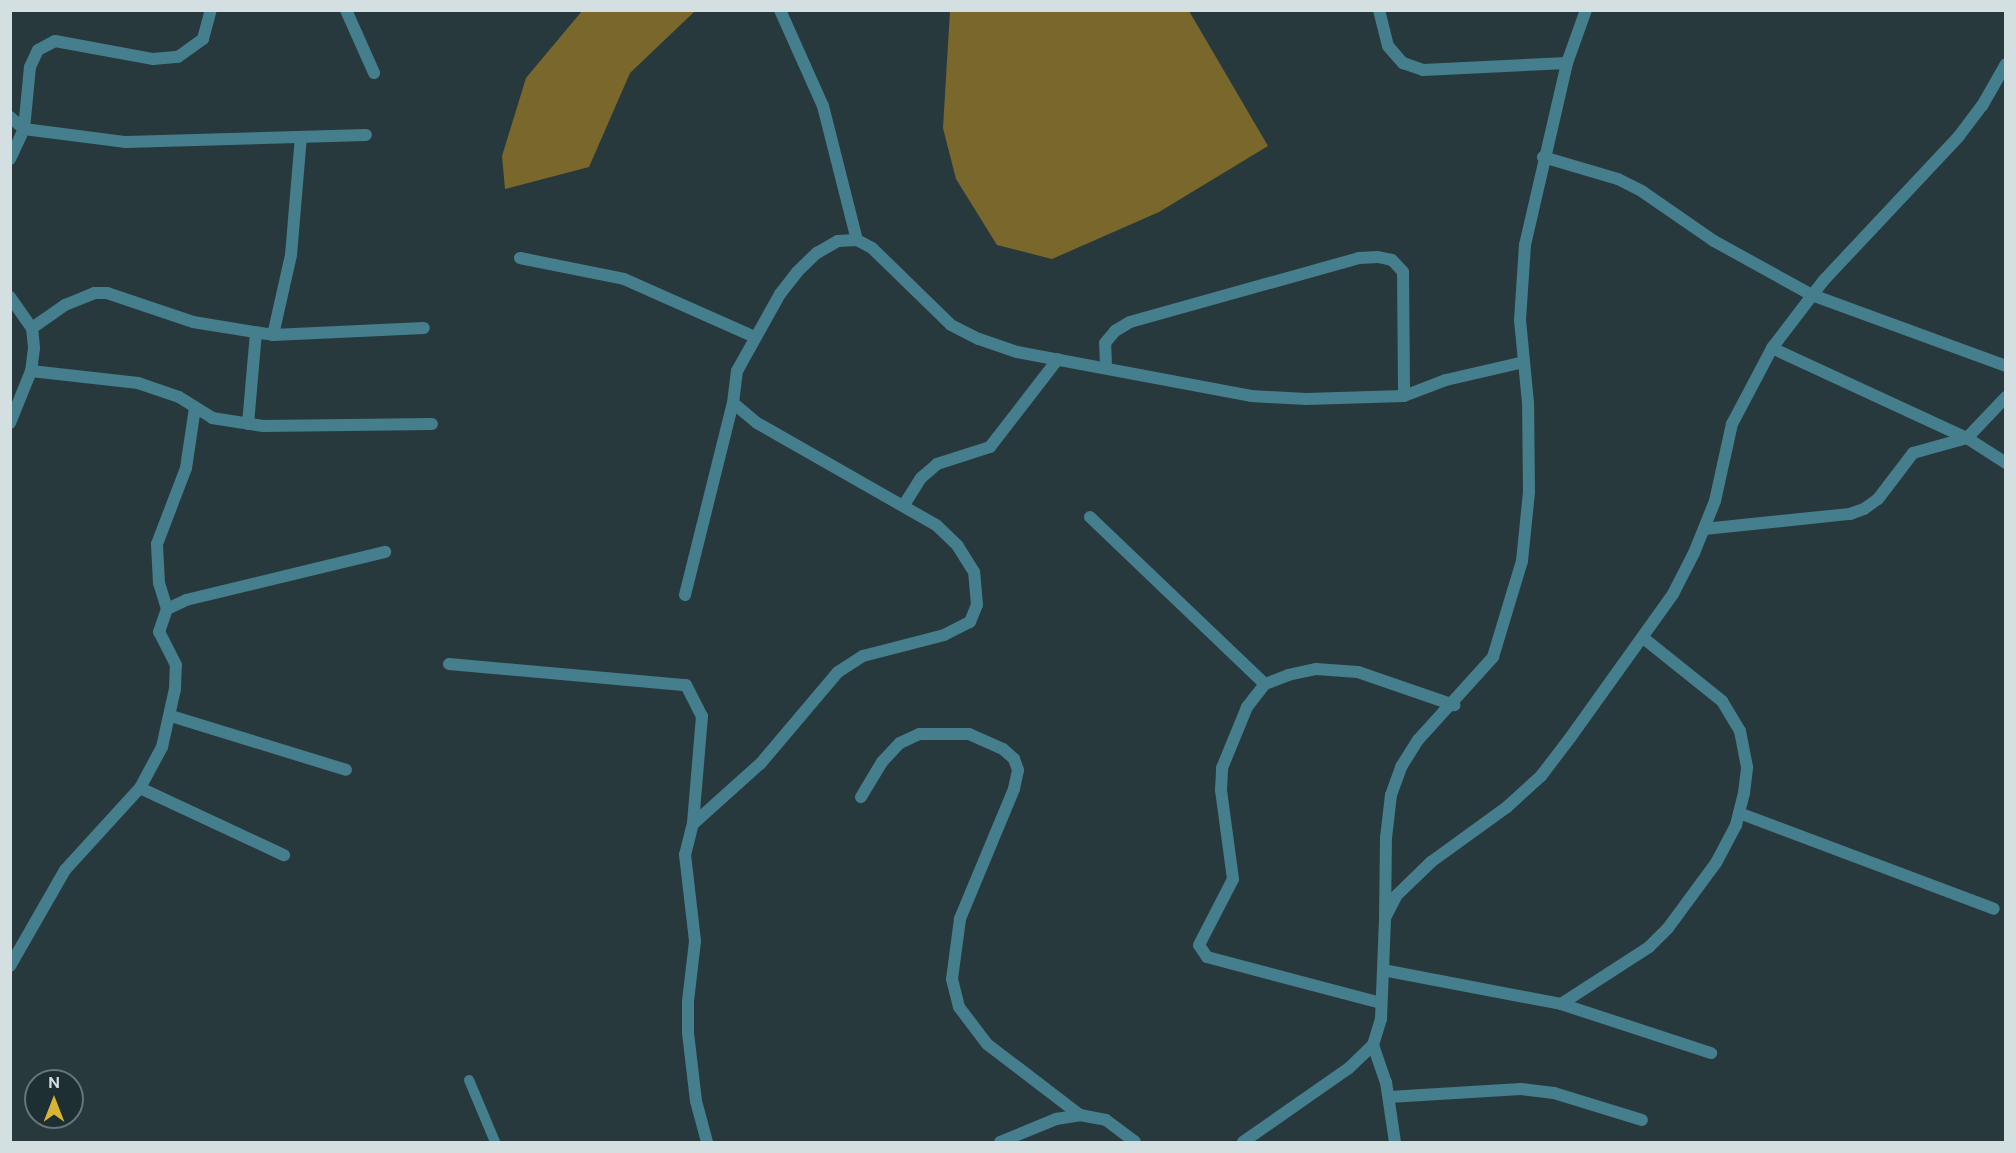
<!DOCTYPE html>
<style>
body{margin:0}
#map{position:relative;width:2016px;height:1153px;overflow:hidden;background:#28393e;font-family:"DM Sans",sans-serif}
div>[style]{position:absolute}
.forest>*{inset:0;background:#7a672b}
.service>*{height:10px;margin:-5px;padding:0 5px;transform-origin:5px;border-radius:5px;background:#457e8c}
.minor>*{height:12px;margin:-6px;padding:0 6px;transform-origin:6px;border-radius:6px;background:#457e8c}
.tertiary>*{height:12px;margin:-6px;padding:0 6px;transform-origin:6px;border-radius:6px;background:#457e8c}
span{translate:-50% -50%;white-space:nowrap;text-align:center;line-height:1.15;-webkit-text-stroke:6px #1e2f33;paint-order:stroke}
.frame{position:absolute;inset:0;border:12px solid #d4dfe1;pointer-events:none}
.north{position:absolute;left:24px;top:1069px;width:60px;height:60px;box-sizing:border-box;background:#1e2f33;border:2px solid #677579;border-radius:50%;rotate:0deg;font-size:16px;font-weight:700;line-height:24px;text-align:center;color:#d4dfe1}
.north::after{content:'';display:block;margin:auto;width:21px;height:27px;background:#d8b434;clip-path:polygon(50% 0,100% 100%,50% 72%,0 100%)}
</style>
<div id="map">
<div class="forest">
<div style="clip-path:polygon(582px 11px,695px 11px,630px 73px,589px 167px,505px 189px,502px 156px,526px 78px)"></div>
<div style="clip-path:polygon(950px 11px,1189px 11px,1268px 146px,1159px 212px,1052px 259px,997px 245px,956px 179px,943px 128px)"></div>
</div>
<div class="service">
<div style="left:469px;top:1080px;width:67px;rotate:67.2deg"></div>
</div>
<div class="minor">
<div style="left:346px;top:10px;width:69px;rotate:66deg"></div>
<div style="left:780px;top:10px;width:105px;rotate:65.9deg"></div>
<div style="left:823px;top:106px;width:138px;rotate:75.8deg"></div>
<div style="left:1379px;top:10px;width:37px;rotate:76deg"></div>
<div style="left:1388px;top:46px;width:23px;rotate:49deg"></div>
<div style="left:1403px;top:63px;width:21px;rotate:19deg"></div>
<div style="left:1423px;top:70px;width:144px;rotate:-2.8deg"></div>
<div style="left:10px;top:117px;width:18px;rotate:41deg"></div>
<div style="left:24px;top:129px;width:103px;rotate:7.3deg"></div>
<div style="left:126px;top:142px;width:240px;rotate:-1.7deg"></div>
<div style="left:1543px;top:157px;width:78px;rotate:16.3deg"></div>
<div style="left:1618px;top:179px;width:28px;rotate:27deg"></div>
<div style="left:1643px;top:192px;width:86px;rotate:34.6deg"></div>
<div style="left:1714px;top:241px;width:112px;rotate:28.9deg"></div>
<div style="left:1812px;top:295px;width:207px;rotate:20.1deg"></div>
<div style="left:10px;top:159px;width:33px;rotate:-65deg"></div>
<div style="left:24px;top:129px;width:62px;rotate:-84.5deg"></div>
<div style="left:30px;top:67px;width:19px;rotate:-65deg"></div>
<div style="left:38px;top:50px;width:19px;rotate:-28deg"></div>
<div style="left:55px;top:41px;width:100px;rotate:10.4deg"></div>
<div style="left:153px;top:59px;width:25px;rotate:-5deg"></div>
<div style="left:178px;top:57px;width:31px;rotate:-36deg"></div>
<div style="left:203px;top:39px;width:30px;rotate:-75deg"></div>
<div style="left:520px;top:258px;width:106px;rotate:11.4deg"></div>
<div style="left:624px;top:279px;width:143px;rotate:23.9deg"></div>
<div style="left:10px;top:297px;width:38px;rotate:55deg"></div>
<div style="left:32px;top:328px;width:20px;rotate:84deg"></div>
<div style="left:34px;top:348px;width:23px;rotate:97deg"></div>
<div style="left:31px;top:371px;width:56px;rotate:112deg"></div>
<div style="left:32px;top:328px;width:40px;rotate:-34.9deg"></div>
<div style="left:65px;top:305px;width:31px;rotate:-22deg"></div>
<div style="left:94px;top:293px;width:13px"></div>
<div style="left:107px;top:293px;width:91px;rotate:18.6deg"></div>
<div style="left:193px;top:322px;width:81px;rotate:9.2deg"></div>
<div style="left:273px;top:335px;width:151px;rotate:-2.7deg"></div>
<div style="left:273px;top:335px;width:82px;rotate:-77.3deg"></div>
<div style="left:291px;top:255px;width:118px;rotate:-85.2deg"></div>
<div style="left:1772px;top:348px;width:215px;rotate:24.8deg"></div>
<div style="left:1967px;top:438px;width:46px;rotate:32.7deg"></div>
<div style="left:1106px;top:367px;width:24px;rotate:-92deg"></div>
<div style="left:1105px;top:343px;width:16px;rotate:-50deg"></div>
<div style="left:1115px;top:331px;width:17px;rotate:-31deg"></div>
<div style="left:1130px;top:322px;width:238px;rotate:-15.6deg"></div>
<div style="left:1359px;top:258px;width:19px;rotate:-3deg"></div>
<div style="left:1378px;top:257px;width:14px;rotate:12deg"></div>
<div style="left:1392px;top:260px;width:16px;rotate:47deg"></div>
<div style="left:1403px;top:272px;width:124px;rotate:89.5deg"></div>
<div style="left:31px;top:371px;width:108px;rotate:6.4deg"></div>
<div style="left:138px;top:383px;width:43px;rotate:18.9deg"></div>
<div style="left:179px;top:397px;width:39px;rotate:32deg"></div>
<div style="left:212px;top:418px;width:52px;rotate:8.9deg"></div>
<div style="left:263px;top:426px;width:169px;rotate:-0.7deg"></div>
<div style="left:248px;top:424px;width:92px;rotate:-85deg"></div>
<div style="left:904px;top:505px;width:32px;rotate:-58deg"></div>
<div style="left:921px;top:478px;width:21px;rotate:-41deg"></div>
<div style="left:937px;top:464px;width:56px;rotate:-17.8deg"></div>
<div style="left:990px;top:447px;width:111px;rotate:-52.3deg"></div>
<div style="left:1090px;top:517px;width:242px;rotate:43.7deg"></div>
<div style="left:1704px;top:529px;width:147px;rotate:-5.9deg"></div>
<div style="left:1850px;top:514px;width:15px;rotate:-20deg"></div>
<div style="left:1864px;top:509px;width:17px;rotate:-36deg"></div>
<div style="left:1878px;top:499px;width:58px;rotate:-52.7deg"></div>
<div style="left:1913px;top:453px;width:56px;rotate:-15.5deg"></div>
<div style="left:1967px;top:438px;width:57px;rotate:-46.4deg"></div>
<div style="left:685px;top:595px;width:198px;rotate:-76deg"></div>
<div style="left:167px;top:609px;width:27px;rotate:-107deg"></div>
<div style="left:159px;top:583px;width:39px;rotate:-93deg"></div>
<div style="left:157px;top:544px;width:81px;rotate:-69.1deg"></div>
<div style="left:186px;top:468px;width:61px;rotate:-81.5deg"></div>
<div style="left:449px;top:664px;width:238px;rotate:5.1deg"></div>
<div style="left:686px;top:685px;width:35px;rotate:63deg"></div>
<div style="left:702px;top:716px;width:108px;rotate:94.8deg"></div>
<div style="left:171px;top:716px;width:183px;rotate:17.1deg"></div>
<div style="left:140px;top:788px;width:159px;rotate:25deg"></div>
<div style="left:861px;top:797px;width:41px;rotate:-59deg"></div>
<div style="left:882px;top:762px;width:26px;rotate:-47deg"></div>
<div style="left:900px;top:743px;width:21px;rotate:-25deg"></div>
<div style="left:919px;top:734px;width:50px"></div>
<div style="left:969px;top:734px;width:37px;rotate:24deg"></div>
<div style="left:1003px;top:749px;width:15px;rotate:42deg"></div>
<div style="left:1014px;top:759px;width:12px;rotate:70deg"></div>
<div style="left:1018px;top:770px;width:19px;rotate:102deg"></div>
<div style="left:1014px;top:789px;width:141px;rotate:112.6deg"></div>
<div style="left:960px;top:919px;width:61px;rotate:97.6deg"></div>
<div style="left:952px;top:979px;width:29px;rotate:76deg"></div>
<div style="left:959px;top:1007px;width:46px;rotate:52.9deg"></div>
<div style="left:987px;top:1044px;width:117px;rotate:37.4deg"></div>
<div style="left:1739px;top:813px;width:272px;rotate:20.6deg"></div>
<div style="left:1385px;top:918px;width:80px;rotate:-89.3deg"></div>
<div style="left:1386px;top:838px;width:43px;rotate:-83.4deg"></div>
<div style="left:1391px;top:795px;width:30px;rotate:-70deg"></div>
<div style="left:1401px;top:767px;width:32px;rotate:-58deg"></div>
<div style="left:1418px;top:740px;width:112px;rotate:-47.9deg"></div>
<div style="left:1493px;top:657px;width:100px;rotate:-73.2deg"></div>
<div style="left:1522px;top:561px;width:69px;rotate:-84.2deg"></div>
<div style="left:1529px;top:492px;width:89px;rotate:-90.6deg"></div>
<div style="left:1528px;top:403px;width:83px;rotate:-95.5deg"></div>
<div style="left:1520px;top:320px;width:75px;rotate:-86.2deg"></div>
<div style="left:1525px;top:245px;width:187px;rotate:-77deg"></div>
<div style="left:1567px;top:63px;width:56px;rotate:-70.3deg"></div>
<div style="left:10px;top:966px;width:111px;rotate:-60.2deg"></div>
<div style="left:65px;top:870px;width:111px;rotate:-47.6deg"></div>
<div style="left:140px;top:788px;width:47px;rotate:-61.8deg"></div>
<div style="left:162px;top:747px;width:59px;rotate:-77.4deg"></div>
<div style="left:175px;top:689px;width:24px;rotate:-88deg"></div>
<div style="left:176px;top:665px;width:37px;rotate:-117deg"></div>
<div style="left:159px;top:632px;width:24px;rotate:-71deg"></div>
<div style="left:167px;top:609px;width:21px;rotate:-25deg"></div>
<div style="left:186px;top:600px;width:205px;rotate:-13.6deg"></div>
<div style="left:1383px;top:970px;width:181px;rotate:10.8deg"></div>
<div style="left:1561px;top:1004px;width:158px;rotate:18.1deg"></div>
<div style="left:1381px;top:1003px;width:180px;rotate:-165.2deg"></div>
<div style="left:1207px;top:957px;width:14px;rotate:-124deg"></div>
<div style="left:1199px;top:945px;width:74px;rotate:-62.7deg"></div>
<div style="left:1233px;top:879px;width:90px;rotate:-97.7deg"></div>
<div style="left:1221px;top:790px;width:22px;rotate:-87deg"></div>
<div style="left:1222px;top:768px;width:66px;rotate:-67.7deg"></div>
<div style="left:1247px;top:707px;width:29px;rotate:-52deg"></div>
<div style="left:1265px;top:684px;width:25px;rotate:-21deg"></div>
<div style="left:1288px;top:675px;width:29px;rotate:-12deg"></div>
<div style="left:1316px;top:669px;width:42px;rotate:4.1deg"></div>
<div style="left:1358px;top:672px;width:102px;rotate:19deg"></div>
<div style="left:1561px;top:1004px;width:105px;rotate:-32.9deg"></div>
<div style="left:1649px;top:947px;width:27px;rotate:-45deg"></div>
<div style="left:1668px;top:928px;width:81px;rotate:-53.6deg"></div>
<div style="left:1716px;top:863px;width:43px;rotate:-62.2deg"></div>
<div style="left:1736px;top:825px;width:33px;rotate:-76deg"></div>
<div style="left:1744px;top:793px;width:26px;rotate:-83deg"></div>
<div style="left:1747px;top:767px;width:37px;rotate:-101deg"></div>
<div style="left:1740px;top:731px;width:35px;rotate:-121deg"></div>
<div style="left:1722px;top:701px;width:102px;rotate:-141.3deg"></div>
<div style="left:1373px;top:1045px;width:39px;rotate:71deg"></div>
<div style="left:1386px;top:1082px;width:61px;rotate:81.5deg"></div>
<div style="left:1389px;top:1097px;width:132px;rotate:-3.5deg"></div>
<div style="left:1521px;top:1089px;width:33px;rotate:7deg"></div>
<div style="left:1554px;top:1093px;width:92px;rotate:17.1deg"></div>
<div style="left:707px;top:1142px;width:42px;rotate:-105deg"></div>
<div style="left:696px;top:1101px;width:68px;rotate:-96.7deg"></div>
<div style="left:688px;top:1033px;width:32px;rotate:-90deg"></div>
<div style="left:688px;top:1001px;width:60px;rotate:-83.3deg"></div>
<div style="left:695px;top:941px;width:87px;rotate:-96.6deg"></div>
<div style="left:685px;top:855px;width:32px;rotate:-76deg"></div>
<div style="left:693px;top:824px;width:91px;rotate:-41.9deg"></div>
<div style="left:761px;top:763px;width:119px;rotate:-49.8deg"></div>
<div style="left:838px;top:672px;width:30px;rotate:-33deg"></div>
<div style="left:863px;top:656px;width:84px;rotate:-14.5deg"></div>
<div style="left:944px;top:635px;width:29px;rotate:-27deg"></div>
<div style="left:970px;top:622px;width:18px;rotate:-68deg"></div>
<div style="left:977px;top:605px;width:33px;rotate:-95deg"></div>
<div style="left:974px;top:572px;width:31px;rotate:-122deg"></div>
<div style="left:958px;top:546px;width:30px;rotate:-136deg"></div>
<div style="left:936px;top:525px;width:206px;rotate:-150.3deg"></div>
<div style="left:757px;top:423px;width:31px;rotate:-140deg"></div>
<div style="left:733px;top:403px;width:32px;rotate:-83deg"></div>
<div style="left:737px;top:371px;width:88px;rotate:-60.8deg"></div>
<div style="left:780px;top:294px;width:28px;rotate:-52deg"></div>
<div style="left:797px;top:272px;width:28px;rotate:-44deg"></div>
<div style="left:817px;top:253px;width:24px;rotate:-30deg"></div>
<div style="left:838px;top:241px;width:19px;rotate:-3deg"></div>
<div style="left:857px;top:240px;width:17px;rotate:28deg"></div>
<div style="left:872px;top:248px;width:110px;rotate:44.3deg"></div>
<div style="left:951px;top:325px;width:31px;rotate:27deg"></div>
<div style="left:979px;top:339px;width:40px;rotate:18.9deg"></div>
<div style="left:1017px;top:352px;width:238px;rotate:10.6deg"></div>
<div style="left:1251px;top:396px;width:55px;rotate:3.1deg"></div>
<div style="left:1306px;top:399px;width:98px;rotate:-1.8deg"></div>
<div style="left:1404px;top:396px;width:45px;rotate:-20.9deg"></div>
<div style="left:1446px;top:380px;width:80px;rotate:-13deg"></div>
<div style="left:1000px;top:1142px;width:61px;rotate:-22.3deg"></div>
<div style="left:1056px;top:1119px;width:24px;rotate:-9deg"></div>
<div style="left:1080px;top:1115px;width:26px;rotate:11deg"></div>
<div style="left:1106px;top:1120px;width:36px;rotate:37deg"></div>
</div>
<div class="tertiary">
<div style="left:1243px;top:1142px;width:129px;rotate:-34.9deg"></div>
<div style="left:1349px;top:1068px;width:33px;rotate:-44deg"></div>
<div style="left:1373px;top:1045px;width:27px;rotate:-73deg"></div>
<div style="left:1381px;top:1019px;width:101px;rotate:-87.7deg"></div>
<div style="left:1385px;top:918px;width:25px;rotate:-63deg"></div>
<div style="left:1396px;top:896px;width:49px;rotate:-44.2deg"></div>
<div style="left:1431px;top:862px;width:94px;rotate:-35.9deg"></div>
<div style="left:1507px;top:807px;width:46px;rotate:-42.4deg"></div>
<div style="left:1541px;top:776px;width:48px;rotate:-52.7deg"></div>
<div style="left:1570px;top:738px;width:177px;rotate:-54.4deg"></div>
<div style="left:1673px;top:594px;width:46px;rotate:-62.9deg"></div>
<div style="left:1694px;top:553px;width:56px;rotate:-68deg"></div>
<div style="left:1715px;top:501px;width:79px;rotate:-77.6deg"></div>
<div style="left:1732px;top:424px;width:86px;rotate:-62.2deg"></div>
<div style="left:1772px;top:348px;width:86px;rotate:-52.6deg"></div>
<div style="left:1824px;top:280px;width:197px;rotate:-46.8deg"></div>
<div style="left:1959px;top:136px;width:38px;rotate:-53deg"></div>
<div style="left:1982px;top:106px;width:48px;rotate:-60.3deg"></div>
</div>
<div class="frame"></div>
<div class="north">N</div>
</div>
